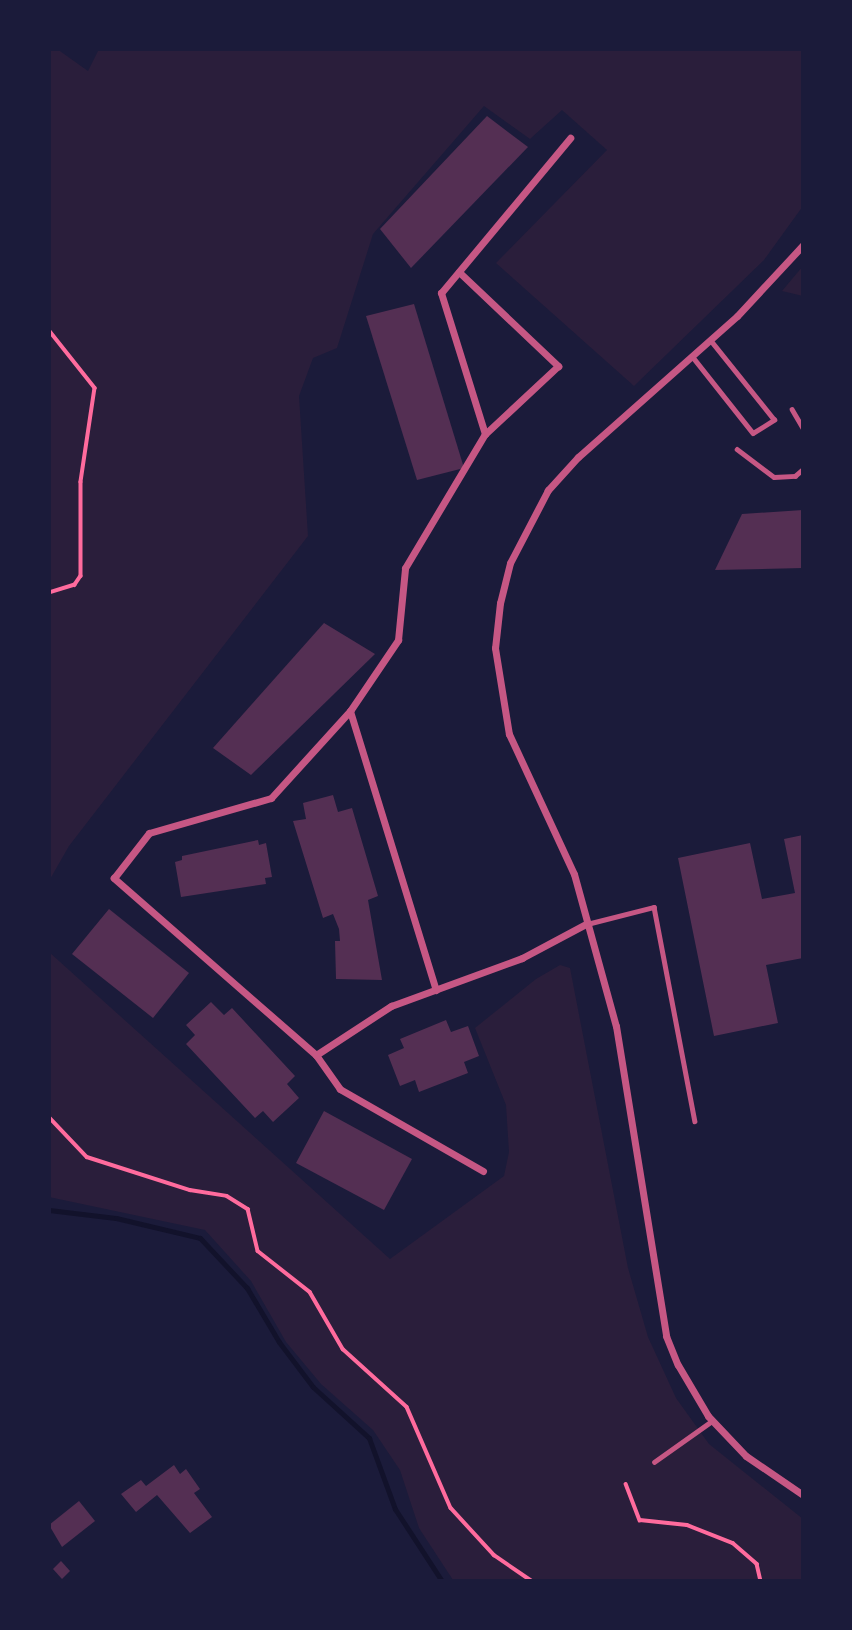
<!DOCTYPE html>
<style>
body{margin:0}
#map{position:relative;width:852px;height:1630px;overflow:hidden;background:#1b1b3a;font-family:Helvetica,sans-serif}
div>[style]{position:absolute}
.green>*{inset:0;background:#2a1e3b}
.stream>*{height:5px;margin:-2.5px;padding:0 2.5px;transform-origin:2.5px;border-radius:2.5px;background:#12122b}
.building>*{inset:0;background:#542f53}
.path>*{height:3.5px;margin:-1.75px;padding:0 1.75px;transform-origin:1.75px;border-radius:1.75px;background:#ff6b9d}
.service>*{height:4.5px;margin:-2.25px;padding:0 2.25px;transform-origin:2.25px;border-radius:2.25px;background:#c65784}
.minor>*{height:7px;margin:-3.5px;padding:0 3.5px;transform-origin:3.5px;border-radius:3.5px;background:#c65784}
span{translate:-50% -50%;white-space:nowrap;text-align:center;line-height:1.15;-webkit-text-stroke:5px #1b1b3a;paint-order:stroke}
.frame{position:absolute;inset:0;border:51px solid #1b1b3a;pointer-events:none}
</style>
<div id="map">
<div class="green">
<div style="clip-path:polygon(49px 49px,57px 49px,88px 71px,99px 49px,803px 49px,803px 206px,764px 260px,634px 386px,496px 263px,607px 150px,562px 110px,530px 139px,484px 106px,373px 234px,337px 348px,313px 358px,299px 396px,308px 536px,69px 846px,49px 881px)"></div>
<div style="clip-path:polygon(803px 266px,803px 296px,782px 291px)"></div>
<div style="clip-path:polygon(49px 952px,390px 1259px,504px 1176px,509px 1152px,506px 1105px,475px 1028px,536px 979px,560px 965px,570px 968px,628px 1268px,648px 1337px,676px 1398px,709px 1444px,803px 1519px,803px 1581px,453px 1580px,419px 1528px,400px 1470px,373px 1430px,321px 1384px,286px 1342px,251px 1281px,205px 1230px,49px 1197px)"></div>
</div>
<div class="stream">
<div style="left:49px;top:1210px;width:67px;rotate:6.8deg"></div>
<div style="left:116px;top:1218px;width:86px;rotate:13.4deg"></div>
<div style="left:200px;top:1238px;width:69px;rotate:46.8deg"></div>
<div style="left:247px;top:1288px;width:63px;rotate:59.3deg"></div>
<div style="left:279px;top:1342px;width:56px;rotate:52.9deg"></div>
<div style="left:313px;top:1387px;width:76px;rotate:42.3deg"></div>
<div style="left:369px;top:1438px;width:76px;rotate:69.9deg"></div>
<div style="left:395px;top:1509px;width:86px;rotate:56.9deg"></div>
</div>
<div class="building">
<div style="clip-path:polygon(487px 116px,528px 147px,411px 268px,380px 229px)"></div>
<div style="clip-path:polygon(414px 304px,464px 468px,417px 480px,366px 316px)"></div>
<div style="clip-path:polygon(803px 510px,803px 568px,715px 570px,742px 514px)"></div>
<div style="clip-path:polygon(324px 623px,375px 654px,251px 775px,213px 748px)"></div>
<div style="clip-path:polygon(333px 795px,338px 812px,352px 808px,378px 896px,368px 900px,382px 980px,336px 979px,335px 941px,340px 941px,339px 929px,333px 914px,323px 918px,293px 821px,306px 819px,303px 803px)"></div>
<div style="clip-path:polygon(803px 835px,803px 958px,766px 965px,778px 1023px,714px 1036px,678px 858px,750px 843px,762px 899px,795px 893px,784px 839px)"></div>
<div style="clip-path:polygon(258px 840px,259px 845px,266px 843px,272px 877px,265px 878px,266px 884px,181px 897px,175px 862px,182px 860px,182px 856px)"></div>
<div style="clip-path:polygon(109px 909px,189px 973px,153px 1018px,72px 954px)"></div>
<div style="clip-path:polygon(211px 1002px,224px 1015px,232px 1008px,295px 1076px,287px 1084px,299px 1098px,273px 1122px,263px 1111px,255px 1118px,186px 1044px,195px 1035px,186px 1025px)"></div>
<div style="clip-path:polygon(446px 1020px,451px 1032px,468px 1026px,479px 1056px,464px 1062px,468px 1073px,419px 1092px,415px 1080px,400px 1086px,388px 1055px,404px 1048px,400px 1039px)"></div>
<div style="clip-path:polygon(324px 1111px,412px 1159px,384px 1210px,296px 1163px)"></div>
<div style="clip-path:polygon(174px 1465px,180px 1474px,186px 1469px,200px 1489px,194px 1493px,212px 1517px,190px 1533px,157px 1495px,136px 1512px,121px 1494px,141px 1480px,146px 1486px)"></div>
<div style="clip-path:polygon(79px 1501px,95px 1521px,62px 1547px,49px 1525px)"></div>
<div style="clip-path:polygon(61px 1561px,70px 1571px,62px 1579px,53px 1569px)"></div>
</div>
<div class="path">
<div style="left:49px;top:330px;width:74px;rotate:51.6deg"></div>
<div style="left:95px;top:388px;width:95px;rotate:98.5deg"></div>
<div style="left:81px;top:482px;width:94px;rotate:90deg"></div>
<div style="left:81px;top:576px;width:11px;rotate:124deg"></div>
<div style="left:75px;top:585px;width:27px;rotate:163deg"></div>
<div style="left:49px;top:1117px;width:55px;rotate:46.5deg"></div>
<div style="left:87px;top:1157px;width:108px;rotate:17.8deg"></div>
<div style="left:190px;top:1190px;width:37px;rotate:9deg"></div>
<div style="left:227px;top:1196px;width:25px;rotate:32deg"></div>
<div style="left:248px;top:1209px;width:43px;rotate:76.6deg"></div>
<div style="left:258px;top:1251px;width:66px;rotate:38.3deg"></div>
<div style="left:310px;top:1292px;width:66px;rotate:59.9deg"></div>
<div style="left:343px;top:1349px;width:86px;rotate:42.2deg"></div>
<div style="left:407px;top:1407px;width:110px;rotate:66.5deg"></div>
<div style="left:451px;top:1508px;width:64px;rotate:47.5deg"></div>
<div style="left:494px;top:1555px;width:46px;rotate:34.4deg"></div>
<div style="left:626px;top:1484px;width:39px;rotate:69deg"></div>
<div style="left:640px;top:1520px;width:47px;rotate:6.1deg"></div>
<div style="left:687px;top:1525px;width:49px;rotate:21.4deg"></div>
<div style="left:733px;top:1543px;width:32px;rotate:41deg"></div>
<div style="left:757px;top:1564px;width:17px;rotate:77deg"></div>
</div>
<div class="service">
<div style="left:692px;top:356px;width:98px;rotate:51.6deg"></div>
<div style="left:753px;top:433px;width:25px;rotate:-32deg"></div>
<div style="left:774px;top:420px;width:102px;rotate:-128.7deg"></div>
<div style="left:792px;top:409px;width:22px;rotate:60deg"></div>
<div style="left:737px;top:449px;width:46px;rotate:37.1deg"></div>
<div style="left:774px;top:477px;width:21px;rotate:-3deg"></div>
<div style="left:795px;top:476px;width:11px;rotate:-41deg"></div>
<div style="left:587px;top:924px;width:69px;rotate:-14.2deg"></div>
<div style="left:654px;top:907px;width:218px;rotate:79.2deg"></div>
<div style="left:654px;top:1462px;width:71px;rotate:-35.3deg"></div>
</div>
<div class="minor">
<div style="left:803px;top:245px;width:97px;rotate:132.9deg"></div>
<div style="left:737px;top:316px;width:213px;rotate:138.4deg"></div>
<div style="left:578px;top:457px;width:45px;rotate:132.3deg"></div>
<div style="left:548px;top:490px;width:82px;rotate:117.5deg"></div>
<div style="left:510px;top:563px;width:41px;rotate:104deg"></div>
<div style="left:500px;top:603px;width:45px;rotate:96.3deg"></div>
<div style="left:495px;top:648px;width:87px;rotate:80.8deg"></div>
<div style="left:509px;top:734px;width:154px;rotate:65.1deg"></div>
<div style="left:574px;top:874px;width:158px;rotate:74.6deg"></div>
<div style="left:616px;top:1026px;width:314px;rotate:80.8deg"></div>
<div style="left:666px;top:1336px;width:31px;rotate:68deg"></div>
<div style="left:678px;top:1365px;width:59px;rotate:59.5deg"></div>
<div style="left:708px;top:1416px;width:55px;rotate:46.5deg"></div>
<div style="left:746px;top:1456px;width:69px;rotate:34.4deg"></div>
<div style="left:459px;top:272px;width:137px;rotate:43.5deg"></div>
<div style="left:558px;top:366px;width:100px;rotate:137deg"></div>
<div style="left:350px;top:711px;width:292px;rotate:72.9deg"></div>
<div style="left:316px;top:1055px;width:90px;rotate:-33.2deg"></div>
<div style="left:391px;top:1006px;width:140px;rotate:-20.1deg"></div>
<div style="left:522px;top:958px;width:72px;rotate:-28deg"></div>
<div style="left:483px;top:1171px;width:165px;rotate:-150.2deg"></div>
<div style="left:340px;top:1089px;width:42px;rotate:-125.2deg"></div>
<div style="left:316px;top:1055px;width:269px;rotate:-138.8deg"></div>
<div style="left:114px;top:878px;width:57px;rotate:-52.1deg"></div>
<div style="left:149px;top:833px;width:127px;rotate:-16deg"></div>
<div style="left:271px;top:798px;width:118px;rotate:-47.8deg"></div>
<div style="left:350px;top:711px;width:86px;rotate:-55.9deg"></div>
<div style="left:398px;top:640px;width:72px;rotate:-84.4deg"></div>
<div style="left:405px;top:568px;width:156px;rotate:-59.2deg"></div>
<div style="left:485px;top:434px;width:148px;rotate:-107.3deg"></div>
<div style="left:441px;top:293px;width:202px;rotate:-50.2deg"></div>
</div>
<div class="frame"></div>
</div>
